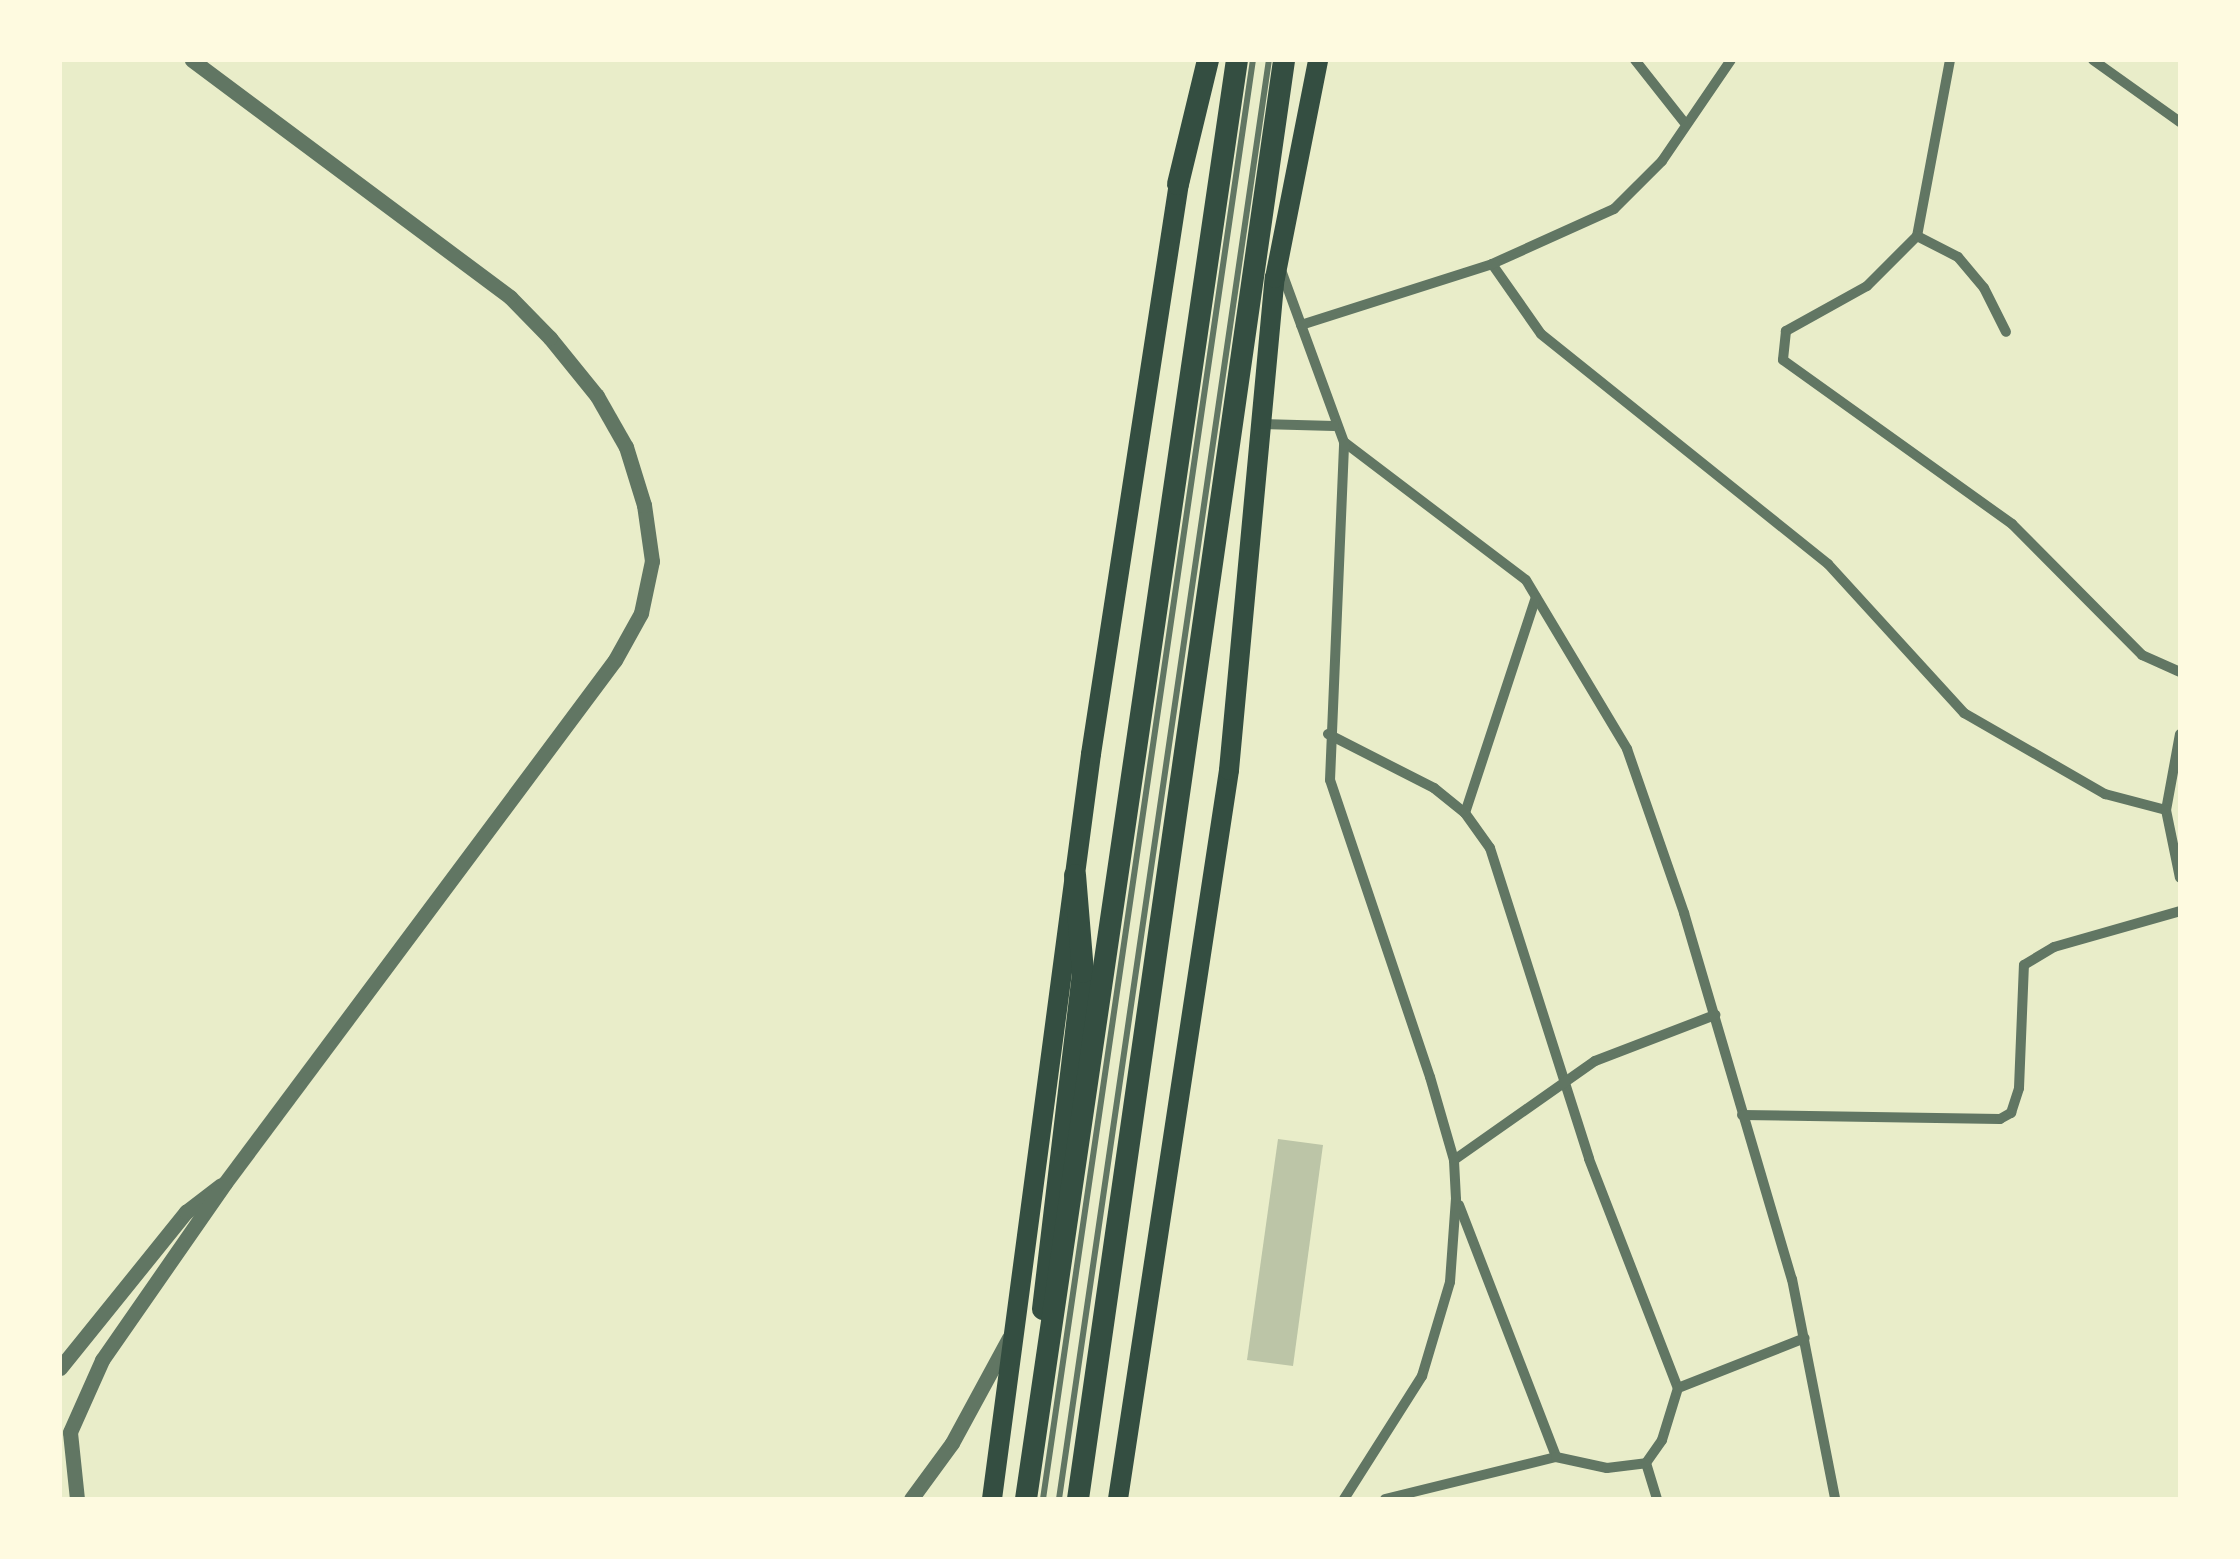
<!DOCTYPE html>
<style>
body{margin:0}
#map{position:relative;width:2240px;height:1559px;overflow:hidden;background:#e9edc9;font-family:Montserrat,sans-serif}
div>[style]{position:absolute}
.building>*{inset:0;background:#bcc5a7}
.service>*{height:6px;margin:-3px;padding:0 3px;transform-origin:3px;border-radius:3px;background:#617663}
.minor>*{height:10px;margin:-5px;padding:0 5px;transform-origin:5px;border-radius:5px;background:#617663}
.tertiary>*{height:15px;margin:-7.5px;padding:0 7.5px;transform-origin:7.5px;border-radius:7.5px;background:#617663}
.trunk>*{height:20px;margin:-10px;padding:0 10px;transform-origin:10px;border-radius:10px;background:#344e41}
.motorway>*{height:22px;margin:-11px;padding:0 11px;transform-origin:11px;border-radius:11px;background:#344e41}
span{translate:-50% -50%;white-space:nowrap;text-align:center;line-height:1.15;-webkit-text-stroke:10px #fefae0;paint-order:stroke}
.frame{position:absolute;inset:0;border:62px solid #fefae0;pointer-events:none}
</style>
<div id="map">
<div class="building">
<div style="clip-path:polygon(1278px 1139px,1323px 1145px,1293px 1366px,1247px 1360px)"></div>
</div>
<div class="service">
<div style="left:1043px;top:1499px;width:1454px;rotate:-81.7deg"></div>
<div style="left:1059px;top:1499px;width:1454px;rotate:-81.7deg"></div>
</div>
<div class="minor">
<div style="left:1635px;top:60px;width:79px;rotate:51.7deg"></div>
<div style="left:1950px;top:60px;width:179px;rotate:100.6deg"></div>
<div style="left:1917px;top:236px;width:71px;rotate:135deg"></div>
<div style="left:1867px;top:286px;width:93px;rotate:150.9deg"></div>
<div style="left:1786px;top:331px;width:29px;rotate:96deg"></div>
<div style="left:1783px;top:360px;width:282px;rotate:35.6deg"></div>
<div style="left:2012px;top:524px;width:185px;rotate:45.2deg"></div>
<div style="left:2142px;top:655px;width:42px;rotate:24.1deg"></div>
<div style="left:2093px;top:60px;width:107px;rotate:35.5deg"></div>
<div style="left:1917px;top:236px;width:46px;rotate:27.1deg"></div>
<div style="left:1958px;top:257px;width:40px;rotate:50deg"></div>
<div style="left:1984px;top:288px;width:49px;rotate:63.4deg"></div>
<div style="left:1492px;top:264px;width:85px;rotate:55deg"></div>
<div style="left:1541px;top:334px;width:368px;rotate:38.7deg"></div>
<div style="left:1828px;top:564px;width:202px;rotate:47.6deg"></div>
<div style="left:1964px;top:713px;width:163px;rotate:29.9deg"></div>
<div style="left:2105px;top:794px;width:63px;rotate:14.7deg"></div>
<div style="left:1281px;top:270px;width:183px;rotate:69.9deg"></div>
<div style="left:1344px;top:442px;width:228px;rotate:37.2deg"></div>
<div style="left:1526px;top:580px;width:197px;rotate:59.1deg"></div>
<div style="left:1627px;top:749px;width:174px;rotate:70.8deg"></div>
<div style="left:1684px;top:913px;width:382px;rotate:73.6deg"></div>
<div style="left:1792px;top:1279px;width:224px;rotate:78.9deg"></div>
<div style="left:1301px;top:325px;width:201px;rotate:-17.7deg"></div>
<div style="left:1492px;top:264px;width:134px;rotate:-24.3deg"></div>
<div style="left:1614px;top:209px;width:68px;rotate:-45deg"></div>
<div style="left:1662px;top:161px;width:122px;rotate:-55.7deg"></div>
<div style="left:1262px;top:424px;width:72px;rotate:1.6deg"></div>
<div style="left:1328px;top:734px;width:119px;rotate:27deg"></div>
<div style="left:1434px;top:788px;width:40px;rotate:39deg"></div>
<div style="left:1465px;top:813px;width:43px;rotate:54.5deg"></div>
<div style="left:1490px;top:848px;width:326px;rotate:72.3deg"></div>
<div style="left:1589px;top:1159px;width:246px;rotate:68.8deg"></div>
<div style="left:2180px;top:734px;width:77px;rotate:100.4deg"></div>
<div style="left:2166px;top:810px;width:69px;rotate:78.4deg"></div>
<div style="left:1465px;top:813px;width:227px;rotate:-71.8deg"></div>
<div style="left:1742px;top:1115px;width:258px;rotate:0.9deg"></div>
<div style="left:2000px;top:1119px;width:13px;rotate:-29deg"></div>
<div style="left:2011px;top:1113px;width:26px;rotate:-72deg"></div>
<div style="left:2019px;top:1088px;width:123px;rotate:-87.7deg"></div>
<div style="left:2024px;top:965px;width:35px;rotate:-31deg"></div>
<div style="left:2054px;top:947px;width:131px;rotate:-15.9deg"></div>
<div style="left:1454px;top:1160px;width:172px;rotate:-35.1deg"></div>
<div style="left:1595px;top:1061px;width:129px;rotate:-21deg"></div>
<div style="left:1459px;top:1205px;width:270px;rotate:68.9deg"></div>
<div style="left:1646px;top:1463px;width:38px;rotate:73deg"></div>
<div style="left:1344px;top:1499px;width:146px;rotate:-57.6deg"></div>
<div style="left:1422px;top:1376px;width:98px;rotate:-73.4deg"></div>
<div style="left:1450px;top:1282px;width:83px;rotate:-85.9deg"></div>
<div style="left:1456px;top:1199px;width:39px;rotate:-93deg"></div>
<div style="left:1454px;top:1160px;width:86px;rotate:-106.1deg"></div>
<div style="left:1430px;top:1077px;width:313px;rotate:-108.6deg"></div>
<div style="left:1330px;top:780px;width:338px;rotate:-87.6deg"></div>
<div style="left:1385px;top:1499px;width:176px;rotate:-13.8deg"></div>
<div style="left:1556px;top:1457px;width:52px;rotate:12.2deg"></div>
<div style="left:1607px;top:1468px;width:39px;rotate:-7deg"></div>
<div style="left:1646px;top:1463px;width:28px;rotate:-55deg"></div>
<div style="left:1662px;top:1440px;width:54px;rotate:-72.9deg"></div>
<div style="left:1678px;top:1388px;width:136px;rotate:-21.5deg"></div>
</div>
<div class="tertiary">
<div style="left:60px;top:1368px;width:201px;rotate:-51.1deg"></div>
<div style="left:186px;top:1212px;width:44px;rotate:-37.6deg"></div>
<div style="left:77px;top:1499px;width:67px;rotate:-96deg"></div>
<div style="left:70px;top:1432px;width:79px;rotate:-66deg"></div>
<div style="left:102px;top:1360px;width:216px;rotate:-55.2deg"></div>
<div style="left:225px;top:1183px;width:652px;rotate:-53.29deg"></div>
<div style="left:615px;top:660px;width:54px;rotate:-61deg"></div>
<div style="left:641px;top:613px;width:53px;rotate:-78.1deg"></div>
<div style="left:652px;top:561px;width:57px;rotate:-98.1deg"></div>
<div style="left:644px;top:505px;width:61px;rotate:-107.2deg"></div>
<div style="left:626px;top:447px;width:59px;rotate:-119.6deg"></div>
<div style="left:597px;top:396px;width:75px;rotate:-129deg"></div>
<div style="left:550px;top:338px;width:57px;rotate:-134.3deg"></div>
<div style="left:510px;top:297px;width:397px;rotate:-143.3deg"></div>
<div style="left:911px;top:1499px;width:69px;rotate:-53.8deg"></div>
<div style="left:952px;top:1443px;width:119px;rotate:-61.5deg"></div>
</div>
<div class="trunk">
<div style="left:992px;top:1499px;width:752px;rotate:-82.43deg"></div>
<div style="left:1091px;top:754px;width:591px;rotate:-81.24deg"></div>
<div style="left:1118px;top:1499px;width:737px;rotate:-81.34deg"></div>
<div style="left:1229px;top:770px;width:494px;rotate:-84.7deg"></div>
<div style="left:1275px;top:278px;width:222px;rotate:-78.8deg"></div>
</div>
<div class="motorway">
<div style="left:1178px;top:184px;width:128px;rotate:-76.4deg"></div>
<div style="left:1043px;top:1309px;width:339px;rotate:-83.2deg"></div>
<div style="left:1083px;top:972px;width:97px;rotate:-94.7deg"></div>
<div style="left:1026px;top:1499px;width:1454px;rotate:-81.66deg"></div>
<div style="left:1078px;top:1499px;width:1454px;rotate:-81.85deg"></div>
</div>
<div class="frame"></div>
</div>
